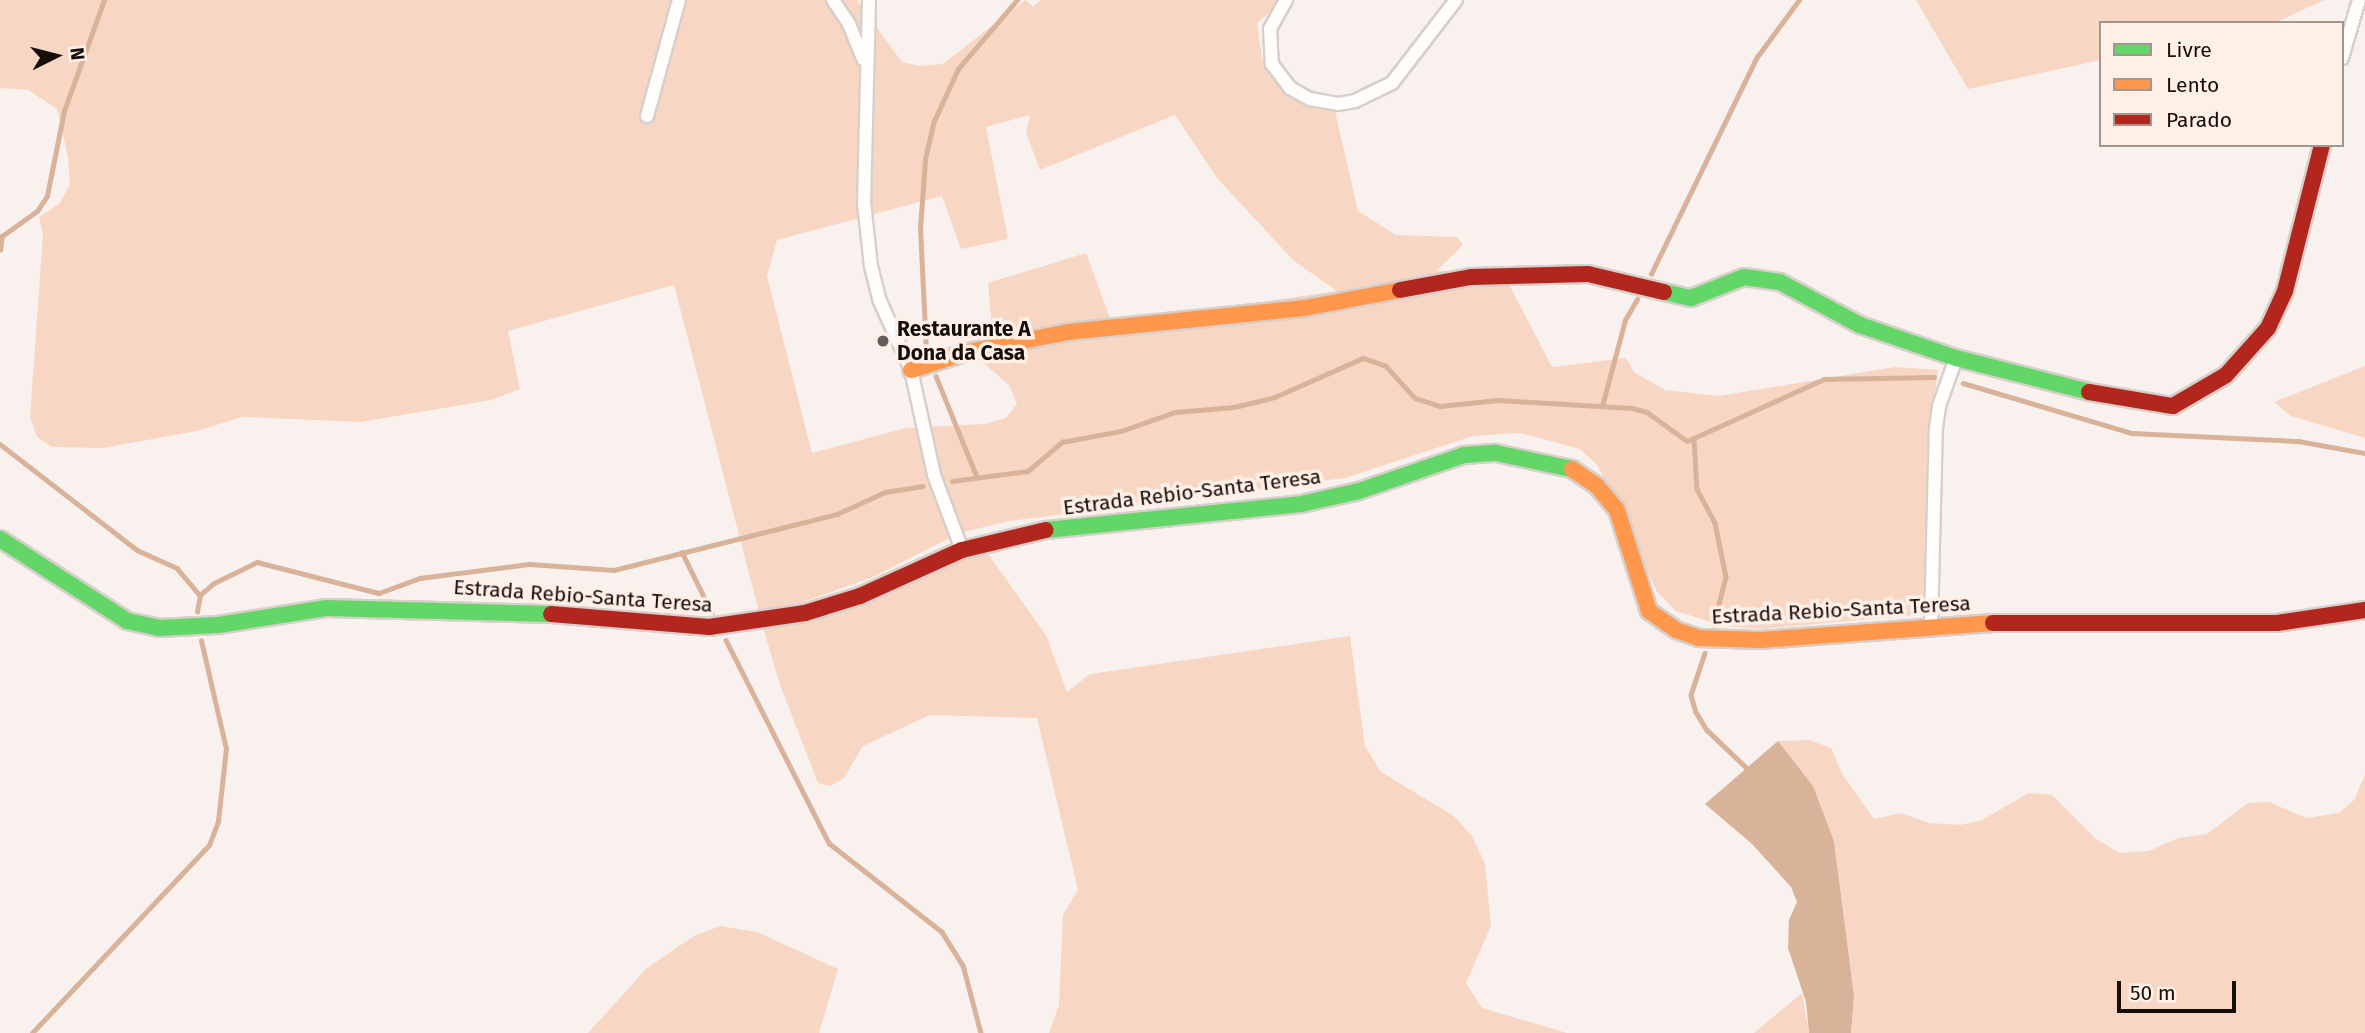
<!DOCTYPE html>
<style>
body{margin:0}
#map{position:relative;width:2365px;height:1033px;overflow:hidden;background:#f9f1ed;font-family:"Fira Sans",sans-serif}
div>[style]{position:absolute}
.green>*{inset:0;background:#f7d7c4}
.water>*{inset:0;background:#d9b29a}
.stream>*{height:4.5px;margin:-2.25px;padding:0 2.25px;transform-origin:2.25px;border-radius:2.25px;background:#d9b29a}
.roads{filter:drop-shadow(2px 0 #d7cfca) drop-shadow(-2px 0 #d7cfca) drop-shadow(0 2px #d7cfca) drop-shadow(0 -2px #d7cfca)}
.street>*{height:12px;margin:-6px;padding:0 6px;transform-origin:6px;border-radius:6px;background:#fefdfc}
.fast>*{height:16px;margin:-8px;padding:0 8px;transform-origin:8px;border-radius:8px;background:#63d668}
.slow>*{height:16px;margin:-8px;padding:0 8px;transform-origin:8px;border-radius:8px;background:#ff974d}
.jam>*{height:16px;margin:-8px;padding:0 8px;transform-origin:8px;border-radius:8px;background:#b3261e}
.dots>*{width:19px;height:19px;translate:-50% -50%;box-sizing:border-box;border:4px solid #fff0e7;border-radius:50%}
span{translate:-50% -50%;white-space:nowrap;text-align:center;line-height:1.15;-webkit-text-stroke:7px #fff0e7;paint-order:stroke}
.poi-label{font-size:21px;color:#160e09;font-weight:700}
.left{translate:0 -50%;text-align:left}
.street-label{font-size:21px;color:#160e09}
.legend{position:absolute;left:2099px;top:21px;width:245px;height:126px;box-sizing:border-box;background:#fff0e7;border:2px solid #a2968e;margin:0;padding:9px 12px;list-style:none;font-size:21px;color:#160e09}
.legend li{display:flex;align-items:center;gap:14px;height:35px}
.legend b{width:35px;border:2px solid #a2968e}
.north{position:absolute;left:21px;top:21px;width:70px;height:70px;-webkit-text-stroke:5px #fff0e7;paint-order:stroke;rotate:84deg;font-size:19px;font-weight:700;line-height:28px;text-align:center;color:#160e09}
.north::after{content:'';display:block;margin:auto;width:24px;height:32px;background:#160e09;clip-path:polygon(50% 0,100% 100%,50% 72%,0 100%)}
.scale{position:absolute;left:2117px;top:981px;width:119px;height:32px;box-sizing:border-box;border:4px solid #160e09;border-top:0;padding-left:9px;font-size:21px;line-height:24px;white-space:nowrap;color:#160e09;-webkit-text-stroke:5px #fff0e7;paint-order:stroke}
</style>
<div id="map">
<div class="green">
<div style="clip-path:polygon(evenodd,0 0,857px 0,902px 62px,920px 66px,943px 64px,1025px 0,1033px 6px,1041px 0,1285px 0,1257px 23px,1262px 58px,1285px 91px,1318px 107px,1334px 107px,1358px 211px,1396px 235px,1457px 237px,1463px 245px,1436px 271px,1503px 273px,1552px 367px,1626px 358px,1634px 372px,1665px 390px,1718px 396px,1895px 367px,1938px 370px,1927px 454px,1927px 614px,1761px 629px,1723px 626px,1676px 611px,1657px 592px,1598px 466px,1580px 449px,1520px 433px,1473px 436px,1345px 478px,1010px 521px,959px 533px,873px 577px,803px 602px,759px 612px,674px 285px,508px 331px,520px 389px,491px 400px,361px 422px,242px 417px,197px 431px,103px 448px,52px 447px,37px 437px,30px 417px,43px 234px,39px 217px,59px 204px,70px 185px,68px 157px,57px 109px,28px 90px,0 88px,0 0,1030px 115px,1026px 133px,1040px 170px,1175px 115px,1217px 178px,1294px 261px,1337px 291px,1112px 324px,1086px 253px,988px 283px,992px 329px,988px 343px,978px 350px,980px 360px,1009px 385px,1017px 404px,1006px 418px,985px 424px,906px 428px,812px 453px,767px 276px,777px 240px,942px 196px,961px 249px,1008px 239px,986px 127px,1030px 115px)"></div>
<div style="clip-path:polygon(1916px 0,2324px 0,2275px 23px,2101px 23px,2101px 60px,1968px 89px)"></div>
<div style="clip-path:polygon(2365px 366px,2365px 438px,2291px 416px,2274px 402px)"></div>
<div style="clip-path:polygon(981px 544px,1046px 635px,1067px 692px,1090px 674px,1350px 636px,1365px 746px,1381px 772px,1454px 816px,1472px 836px,1485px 864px,1491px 926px,1466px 983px,1482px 1008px,1567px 1033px,1049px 1033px,1059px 1005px,1063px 915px,1078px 890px,1037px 718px,930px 715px,863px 746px,844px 778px,830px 786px,818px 783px,780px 685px,763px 627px)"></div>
<div style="clip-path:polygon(1809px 740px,1831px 748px,1843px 775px,1874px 819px,1901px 813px,1929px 823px,1960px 825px,1982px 820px,2029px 793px,2052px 795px,2096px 839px,2120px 853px,2149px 851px,2178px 838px,2207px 834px,2248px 803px,2269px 802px,2306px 818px,2339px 813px,2354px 800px,2365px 775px,2365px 1033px,1851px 1033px,1854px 996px,1834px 841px,1813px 786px,1778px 741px)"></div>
<div style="clip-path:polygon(720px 926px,757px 932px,838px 969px,819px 1033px,588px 1033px,647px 968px,694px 936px)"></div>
<div style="clip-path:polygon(1802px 993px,1809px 1033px,1754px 1033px)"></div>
</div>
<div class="water">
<div style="clip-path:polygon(1778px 741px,1813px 786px,1834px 841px,1854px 996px,1851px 1033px,1809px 1033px,1806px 1002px,1788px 948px,1789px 920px,1797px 902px,1791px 887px,1752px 844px,1705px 804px)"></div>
</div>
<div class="stream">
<div style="left:0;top:250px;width:14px;rotate:-82deg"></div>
<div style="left:2px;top:236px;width:43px;rotate:-35.5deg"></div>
<div style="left:37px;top:211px;width:18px;rotate:-56deg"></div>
<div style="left:47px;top:196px;width:87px;rotate:-78.7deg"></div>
<div style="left:64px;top:111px;width:118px;rotate:-70.2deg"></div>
<div style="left:1651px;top:274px;width:242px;rotate:-64deg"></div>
<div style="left:1757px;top:57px;width:71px;rotate:-53.6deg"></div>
<div style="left:926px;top:351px;width:122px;rotate:-92.8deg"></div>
<div style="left:920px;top:229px;width:70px;rotate:-85.9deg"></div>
<div style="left:925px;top:159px;width:39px;rotate:-77deg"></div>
<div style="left:934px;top:121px;width:57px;rotate:-65.2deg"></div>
<div style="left:958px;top:69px;width:91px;rotate:-49.5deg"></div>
<div style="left:936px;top:376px;width:109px;rotate:67.9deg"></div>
<div style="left:1963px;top:383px;width:176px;rotate:16.5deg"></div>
<div style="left:2132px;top:433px;width:166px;rotate:2.8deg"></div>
<div style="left:2298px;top:441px;width:68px;rotate:10.2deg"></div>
<div style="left:1602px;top:406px;width:89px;rotate:-75deg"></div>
<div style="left:1625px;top:320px;width:24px;rotate:-60deg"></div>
<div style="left:1694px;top:441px;width:48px;rotate:86.4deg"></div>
<div style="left:1697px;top:489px;width:38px;rotate:62deg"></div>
<div style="left:1715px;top:523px;width:55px;rotate:78.5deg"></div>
<div style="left:1726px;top:577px;width:49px;rotate:104.3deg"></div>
<div style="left:0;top:444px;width:173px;rotate:37.7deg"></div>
<div style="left:137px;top:550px;width:44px;rotate:24.2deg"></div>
<div style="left:177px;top:568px;width:35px;rotate:50deg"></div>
<div style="left:952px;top:481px;width:77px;rotate:-7.5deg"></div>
<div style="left:1028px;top:471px;width:45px;rotate:-40.5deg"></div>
<div style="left:1062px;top:442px;width:60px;rotate:-10.6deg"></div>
<div style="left:1121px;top:431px;width:57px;rotate:-19.4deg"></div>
<div style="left:1175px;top:412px;width:59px;rotate:-4.8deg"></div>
<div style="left:1234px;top:407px;width:42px;rotate:-13.7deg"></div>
<div style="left:1275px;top:397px;width:96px;rotate:-23.9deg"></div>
<div style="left:1363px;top:358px;width:24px;rotate:19deg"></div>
<div style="left:1386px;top:366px;width:43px;rotate:47.8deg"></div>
<div style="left:1415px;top:398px;width:26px;rotate:18deg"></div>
<div style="left:1440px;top:406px;width:58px;rotate:-5.9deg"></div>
<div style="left:1498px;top:400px;width:134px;rotate:3.4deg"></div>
<div style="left:1632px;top:408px;width:16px;rotate:15deg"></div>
<div style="left:1647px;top:412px;width:49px;rotate:35.9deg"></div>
<div style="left:1687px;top:441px;width:150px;rotate:-24.3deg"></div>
<div style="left:1824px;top:379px;width:110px;rotate:-1deg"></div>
<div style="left:682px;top:552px;width:68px;rotate:63.8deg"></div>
<div style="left:197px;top:612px;width:17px;rotate:-80deg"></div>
<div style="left:200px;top:595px;width:18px;rotate:-41deg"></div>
<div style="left:214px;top:583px;width:48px;rotate:-26deg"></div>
<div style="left:257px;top:562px;width:126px;rotate:14.3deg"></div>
<div style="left:379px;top:593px;width:44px;rotate:-20.1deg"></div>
<div style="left:420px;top:578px;width:111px;rotate:-7.3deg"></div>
<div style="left:530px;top:564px;width:84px;rotate:4.1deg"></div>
<div style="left:614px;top:570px;width:230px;rotate:-14.1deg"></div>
<div style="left:837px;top:514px;width:53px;rotate:-24.6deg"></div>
<div style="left:885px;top:492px;width:38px;rotate:-9deg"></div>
<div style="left:726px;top:640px;width:228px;rotate:63.1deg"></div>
<div style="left:829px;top:843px;width:144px;rotate:38.2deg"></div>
<div style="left:942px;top:932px;width:39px;rotate:58deg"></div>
<div style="left:963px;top:965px;width:70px;rotate:75.2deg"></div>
<div style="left:1705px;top:653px;width:44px;rotate:108.4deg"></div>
<div style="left:1691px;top:695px;width:18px;rotate:74deg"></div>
<div style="left:1696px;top:712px;width:21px;rotate:59deg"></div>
<div style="left:1707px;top:730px;width:58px;rotate:43.6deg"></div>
<div style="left:32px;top:1033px;width:258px;rotate:-46.7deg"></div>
<div style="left:209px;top:845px;width:26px;rotate:-69deg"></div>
<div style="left:218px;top:821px;width:72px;rotate:-83.7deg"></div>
<div style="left:226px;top:749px;width:111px;rotate:-103deg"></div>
</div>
<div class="roads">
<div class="street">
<div style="left:833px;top:0;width:29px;rotate:56deg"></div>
<div style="left:849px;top:24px;width:38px;rotate:68deg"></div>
<div style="left:869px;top:0;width:203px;rotate:91.4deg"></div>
<div style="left:864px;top:203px;width:63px;rotate:83.7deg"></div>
<div style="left:871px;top:266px;width:34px;rotate:76deg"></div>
<div style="left:879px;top:299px;width:78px;rotate:65.7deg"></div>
<div style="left:911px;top:370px;width:107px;rotate:77.6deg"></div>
<div style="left:934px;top:475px;width:80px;rotate:69.5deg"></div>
<div style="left:1286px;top:0;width:33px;rotate:119deg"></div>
<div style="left:1270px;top:29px;width:35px;rotate:87deg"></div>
<div style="left:1272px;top:64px;width:30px;rotate:53deg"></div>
<div style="left:1290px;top:88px;width:23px;rotate:29deg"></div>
<div style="left:1310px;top:99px;width:28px;rotate:10deg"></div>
<div style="left:1338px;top:104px;width:17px;rotate:-10deg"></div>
<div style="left:1355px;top:101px;width:41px;rotate:-25.9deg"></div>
<div style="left:1392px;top:83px;width:105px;rotate:-52.4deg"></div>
<div style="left:2342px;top:58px;width:60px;rotate:-73.7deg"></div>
<div style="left:647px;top:116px;width:120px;rotate:-74.6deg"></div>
<div style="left:1931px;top:627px;width:199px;rotate:-88.6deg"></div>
<div style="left:1936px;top:428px;width:22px;rotate:-82deg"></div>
<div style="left:1939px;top:406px;width:51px;rotate:-70.5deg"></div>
</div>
<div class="fast">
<div style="left:1664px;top:292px;width:28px;rotate:13deg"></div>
<div style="left:1691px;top:298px;width:57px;rotate:-21.6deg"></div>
<div style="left:1744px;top:277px;width:36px;rotate:8deg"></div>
<div style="left:1780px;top:282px;width:91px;rotate:28.3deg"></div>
<div style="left:1860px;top:325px;width:102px;rotate:19deg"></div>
<div style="left:1956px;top:358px;width:137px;rotate:14.3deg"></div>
<div style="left:1046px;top:530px;width:256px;rotate:-5.8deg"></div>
<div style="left:1301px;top:504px;width:59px;rotate:-12.6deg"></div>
<div style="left:1359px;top:491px;width:111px;rotate:-18.9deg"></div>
<div style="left:1464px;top:455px;width:32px;rotate:-4deg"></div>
<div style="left:1496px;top:453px;width:78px;rotate:11.9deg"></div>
<div style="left:0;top:539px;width:151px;rotate:32.8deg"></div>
<div style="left:127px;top:621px;width:33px;rotate:12deg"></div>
<div style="left:159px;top:628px;width:59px;rotate:-2.9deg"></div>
<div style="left:218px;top:625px;width:109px;rotate:-8.9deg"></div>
<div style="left:326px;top:608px;width:225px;rotate:1.5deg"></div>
</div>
<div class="slow">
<div style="left:911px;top:370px;width:60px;rotate:-17.5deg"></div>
<div style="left:968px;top:352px;width:102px;rotate:-11.3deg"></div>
<div style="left:1068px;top:332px;width:238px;rotate:-5.8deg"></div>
<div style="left:1305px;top:308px;width:97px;rotate:-10.7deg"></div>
<div style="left:1572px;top:469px;width:30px;rotate:34deg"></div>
<div style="left:1597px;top:486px;width:31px;rotate:50deg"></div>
<div style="left:1617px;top:510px;width:106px;rotate:72.4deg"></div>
<div style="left:1649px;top:611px;width:33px;rotate:35deg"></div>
<div style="left:1676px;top:630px;width:24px;rotate:19deg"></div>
<div style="left:1699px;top:638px;width:62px;rotate:1.8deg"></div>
<div style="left:1761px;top:640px;width:233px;rotate:-4.2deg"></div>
</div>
<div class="jam">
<div style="left:1400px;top:290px;width:72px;rotate:-10.4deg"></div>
<div style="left:1471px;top:277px;width:117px;rotate:-1.5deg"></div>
<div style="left:1588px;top:274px;width:78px;rotate:13.3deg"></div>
<div style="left:2089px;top:392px;width:85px;rotate:9.5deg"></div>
<div style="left:2173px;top:406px;width:61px;rotate:-30.3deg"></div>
<div style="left:2226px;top:375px;width:63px;rotate:-48.2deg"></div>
<div style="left:2268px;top:328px;width:41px;rotate:-65.3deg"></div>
<div style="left:2285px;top:291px;width:151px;rotate:-75.8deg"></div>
<div style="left:551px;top:614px;width:159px;rotate:4.7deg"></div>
<div style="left:709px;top:627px;width:97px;rotate:-8.3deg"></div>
<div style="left:805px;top:613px;width:58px;rotate:-17.2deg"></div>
<div style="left:860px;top:596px;width:112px;rotate:-24.3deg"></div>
<div style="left:962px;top:550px;width:86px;rotate:-13.4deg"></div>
<div style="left:1993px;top:623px;width:284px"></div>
<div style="left:2277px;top:623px;width:89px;rotate:-8.4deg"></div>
</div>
</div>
<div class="dots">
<div style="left:883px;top:341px;background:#655d59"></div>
</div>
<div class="poi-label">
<span class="left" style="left:897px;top:341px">Restaurante A<br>Dona da Casa</span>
</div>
<div class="street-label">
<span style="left:1192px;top:492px;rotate:-7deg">Estrada Rebio-Santa Teresa</span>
<span style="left:583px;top:596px;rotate:4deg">Estrada Rebio-Santa Teresa</span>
<span style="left:1841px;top:610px;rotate:-3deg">Estrada Rebio-Santa Teresa</span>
</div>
<ul class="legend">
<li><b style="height:9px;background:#63d668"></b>Livre</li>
<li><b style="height:9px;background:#ff974d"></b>Lento</li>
<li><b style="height:9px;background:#b3261e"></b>Parado</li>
</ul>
<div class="north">N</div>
<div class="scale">50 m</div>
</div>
